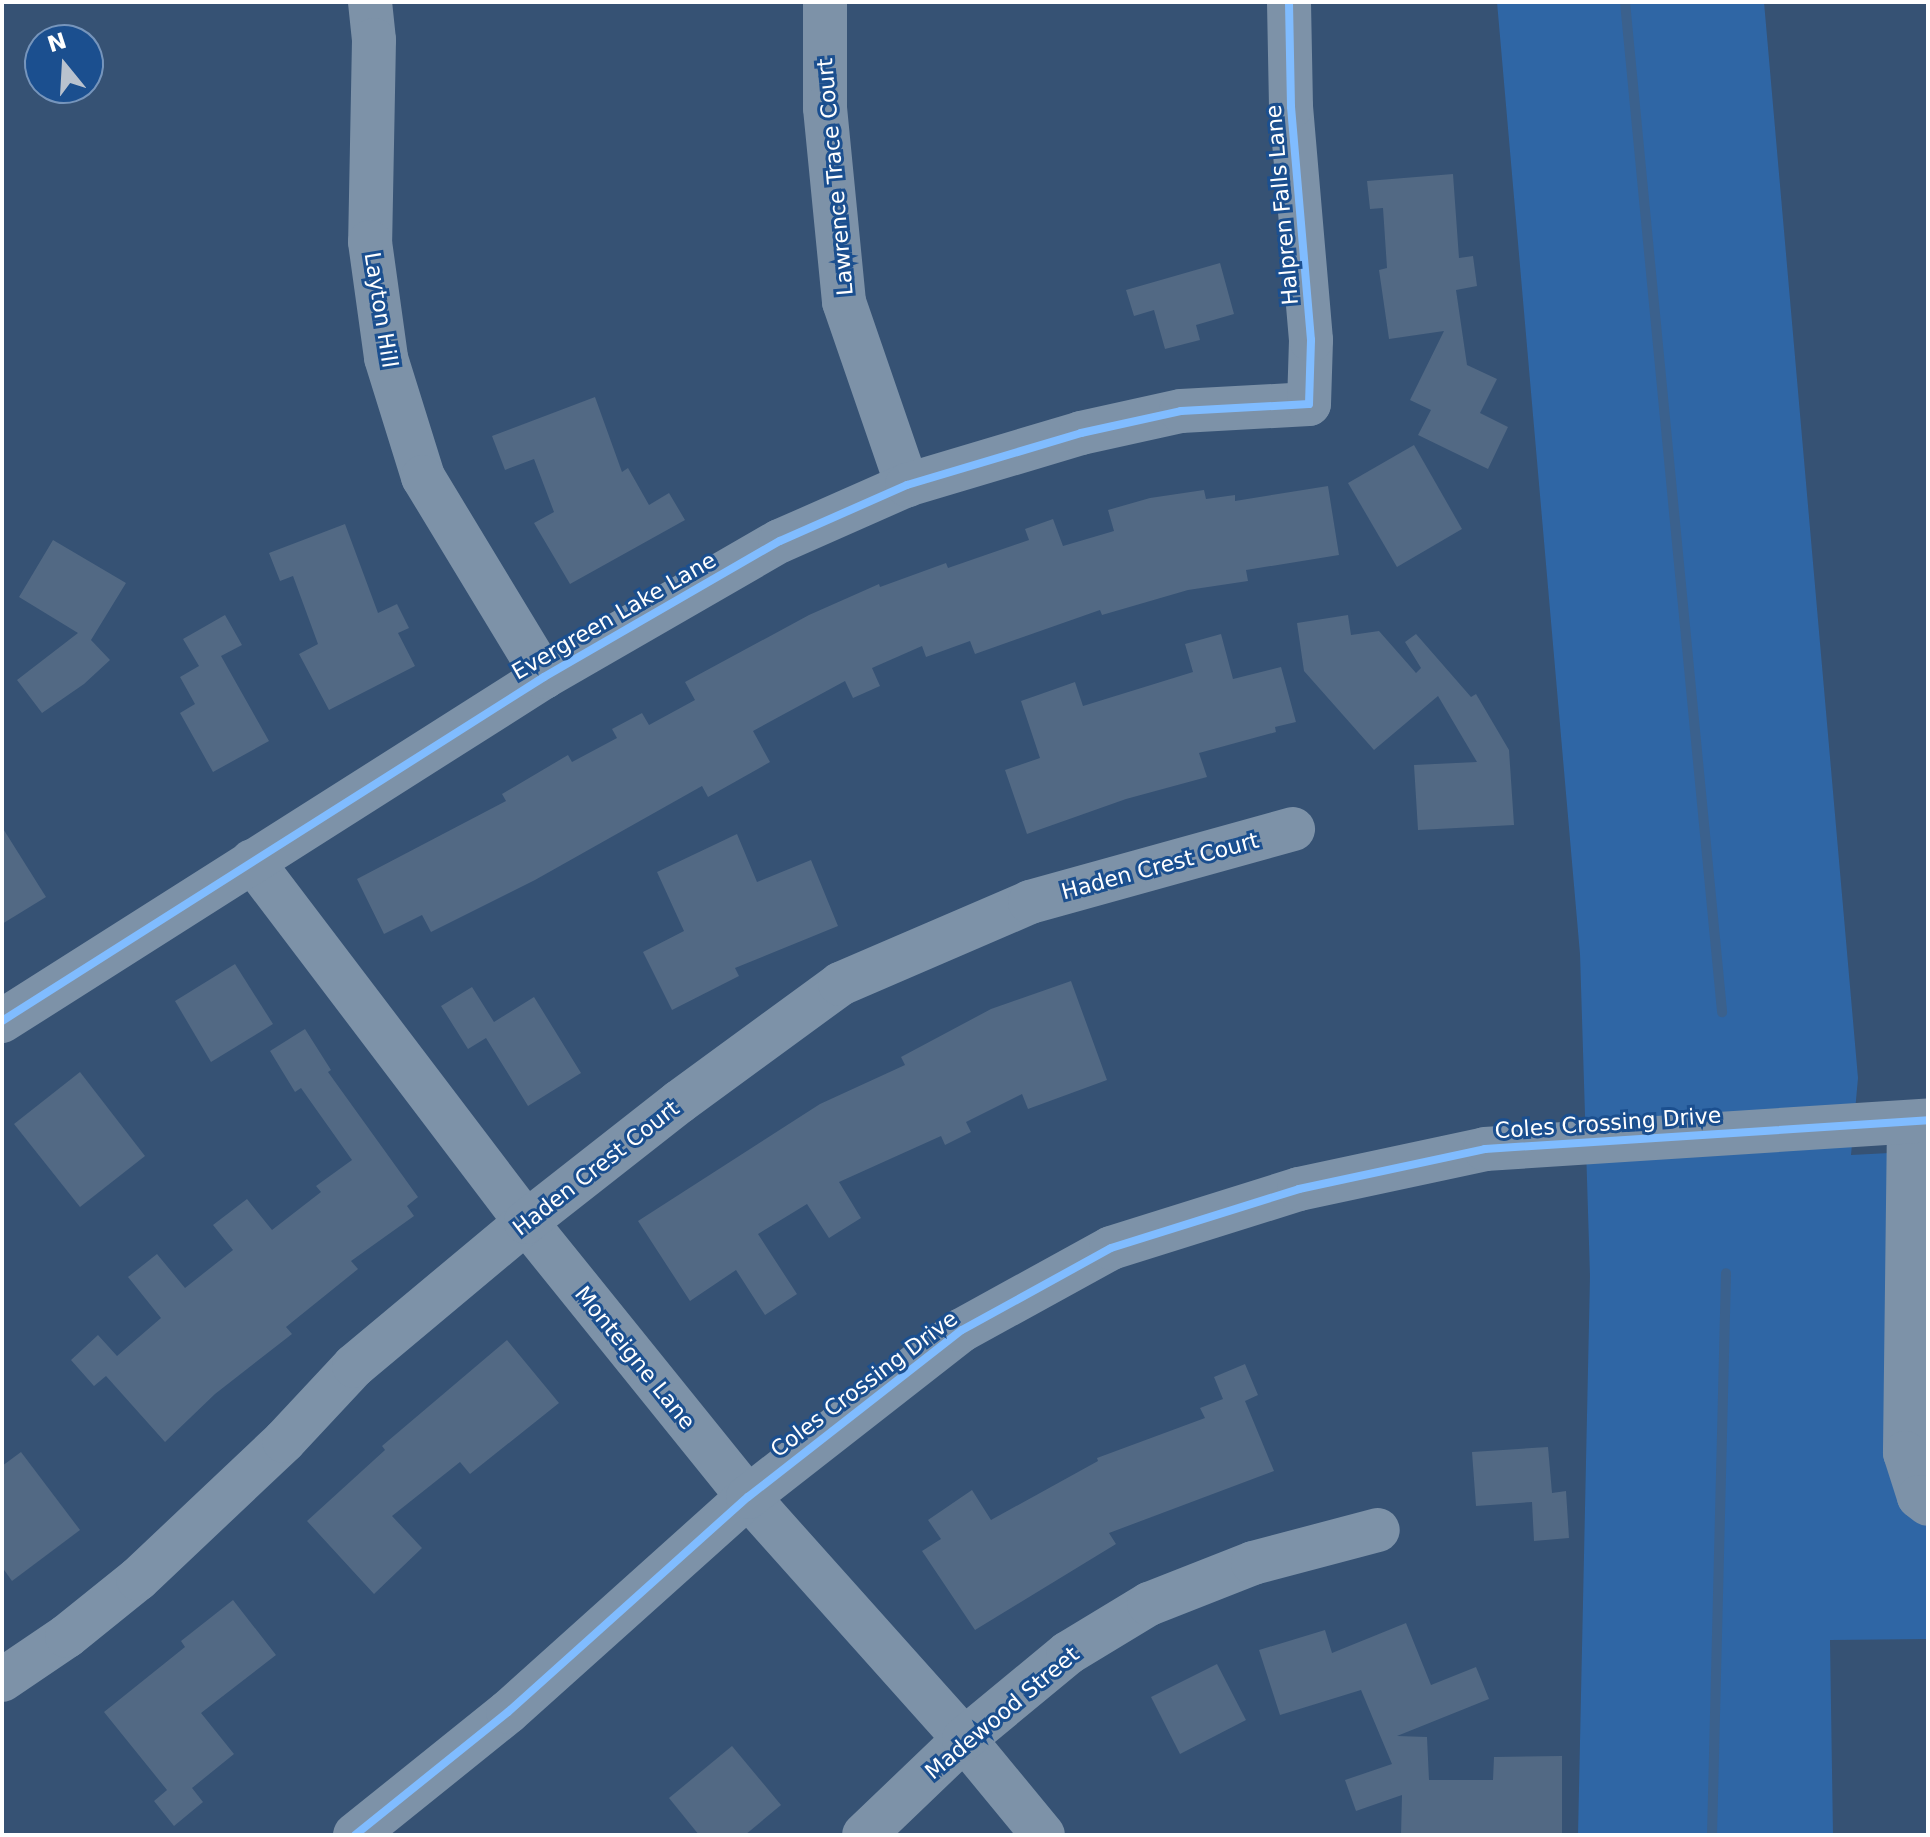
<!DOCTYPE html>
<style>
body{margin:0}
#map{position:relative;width:1930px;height:1837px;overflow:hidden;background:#365274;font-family:"DejaVu Sans",sans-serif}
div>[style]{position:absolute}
.green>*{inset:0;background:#2f66a5}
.stream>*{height:10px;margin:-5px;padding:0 5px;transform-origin:5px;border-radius:5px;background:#3b618d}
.building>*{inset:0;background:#526984}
.minor>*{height:44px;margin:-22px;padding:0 22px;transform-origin:22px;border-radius:22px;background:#7d92a8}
.cycleway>*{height:8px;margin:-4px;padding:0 4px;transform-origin:4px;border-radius:4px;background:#80bcff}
span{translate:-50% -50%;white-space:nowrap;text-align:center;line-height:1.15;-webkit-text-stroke:6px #1b4f8f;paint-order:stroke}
.street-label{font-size:22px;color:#fff}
.frame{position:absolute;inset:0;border:4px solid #fff;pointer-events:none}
.north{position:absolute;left:24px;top:24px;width:80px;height:80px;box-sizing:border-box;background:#1b4f8f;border:2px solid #7695bc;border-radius:50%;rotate:342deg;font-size:22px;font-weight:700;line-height:32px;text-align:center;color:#fff}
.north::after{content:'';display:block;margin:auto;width:28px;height:36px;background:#b9c2ce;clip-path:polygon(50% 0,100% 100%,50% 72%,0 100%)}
</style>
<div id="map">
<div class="green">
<div style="clip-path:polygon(1497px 2px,1764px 2px,1858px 1078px,1851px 1155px,1928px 1151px,1928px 1639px,1830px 1640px,1833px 1835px,1578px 1835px,1590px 1276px,1580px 954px)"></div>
</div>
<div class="stream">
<div style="left:1625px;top:2px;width:1015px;rotate:84.51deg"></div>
<div style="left:1712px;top:1835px;width:562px;rotate:-88.57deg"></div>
</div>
<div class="building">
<div style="clip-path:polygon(1453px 174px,1459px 258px,1473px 256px,1477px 286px,1456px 290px,1467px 365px,1497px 379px,1480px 413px,1508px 427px,1488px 469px,1418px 435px,1431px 410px,1410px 400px,1444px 331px,1389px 339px,1379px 270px,1387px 268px,1383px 208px,1370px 209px,1367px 181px)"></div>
<div style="clip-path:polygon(1220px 263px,1234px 314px,1196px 325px,1200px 340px,1165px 349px,1154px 310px,1134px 316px,1126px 290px)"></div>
<div style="clip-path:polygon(595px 397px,622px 472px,628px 468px,649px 505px,669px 493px,685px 520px,570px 584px,534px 523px,554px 512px,534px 459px,505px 470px,492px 436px)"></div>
<div style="clip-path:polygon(1414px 445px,1462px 529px,1397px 567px,1348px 483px)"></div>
<div style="clip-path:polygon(1328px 486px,1339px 555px,1246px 570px,1248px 581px,1188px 590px,1102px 615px,1100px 610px,975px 654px,970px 641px,926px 657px,922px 646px,872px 668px,880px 686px,853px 698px,845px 681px,753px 731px,770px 762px,708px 797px,702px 786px,535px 880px,431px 932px,422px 915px,384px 934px,357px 879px,506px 801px,502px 794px,568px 755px,572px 762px,617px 738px,612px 729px,642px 713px,649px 725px,695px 700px,685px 682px,809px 615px,879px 584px,880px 587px,946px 563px,948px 568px,1029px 540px,1025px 529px,1053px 519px,1063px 546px,1114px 531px,1108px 510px,1150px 498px,1204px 490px,1206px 499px,1235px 495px,1235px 501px)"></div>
<div style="clip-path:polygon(345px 524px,378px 613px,397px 604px,409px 628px,398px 633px,415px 666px,329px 710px,299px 654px,318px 644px,293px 576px,280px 581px,269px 553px)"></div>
<div style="clip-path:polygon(53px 540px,126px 583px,91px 640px,110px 660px,84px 684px,42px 713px,17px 680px,78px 633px,19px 597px)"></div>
<div style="clip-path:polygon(225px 615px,242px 645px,221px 656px,269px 741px,213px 772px,180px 713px,195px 704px,180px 677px,199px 666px,183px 639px)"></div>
<div style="clip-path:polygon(1348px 615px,1351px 635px,1379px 631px,1416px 673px,1421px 668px,1405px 642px,1416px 634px,1471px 697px,1476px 694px,1509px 750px,1514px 825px,1418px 830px,1414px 765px,1477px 762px,1438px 696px,1374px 750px,1304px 671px,1297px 623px)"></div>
<div style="clip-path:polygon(1221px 634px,1233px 679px,1281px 667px,1296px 722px,1275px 727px,1276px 732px,1199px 753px,1207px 777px,1126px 799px,1027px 834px,1005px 770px,1040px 758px,1021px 701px,1075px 682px,1083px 706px,1193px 672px,1185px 644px)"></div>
<div style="clip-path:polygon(2px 827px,46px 897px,2px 924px)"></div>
<div style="clip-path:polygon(737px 834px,757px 882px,811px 860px,838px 926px,735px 968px,739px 976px,672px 1010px,643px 952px,684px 931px,657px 872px)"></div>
<div style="clip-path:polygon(235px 964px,273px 1024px,211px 1062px,175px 1001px)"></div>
<div style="clip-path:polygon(1071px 981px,1107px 1080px,1028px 1109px,1022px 1094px,966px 1122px,971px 1132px,945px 1145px,941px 1136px,839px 1182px,861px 1218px,829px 1238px,807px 1204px,758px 1234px,797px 1294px,765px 1315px,736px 1270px,690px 1301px,638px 1221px,820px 1104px,905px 1065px,901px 1057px,991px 1009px)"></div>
<div style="clip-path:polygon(472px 987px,494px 1022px,534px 997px,581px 1073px,528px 1106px,486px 1038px,468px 1049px,441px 1006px)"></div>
<div style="clip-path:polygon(305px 1029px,331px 1070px,328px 1072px,418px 1197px,407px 1206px,414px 1216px,351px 1261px,358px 1269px,286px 1327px,292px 1334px,215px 1394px,165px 1442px,106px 1376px,94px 1386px,71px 1360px,98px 1335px,117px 1356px,161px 1318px,128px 1277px,157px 1254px,185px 1288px,233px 1250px,213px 1225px,247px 1199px,272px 1230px,321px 1192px,316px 1186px,352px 1160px,301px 1088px,295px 1092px,270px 1051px)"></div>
<div style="clip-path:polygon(80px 1072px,145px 1156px,80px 1207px,14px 1124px)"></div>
<div style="clip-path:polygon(507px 1340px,559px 1403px,470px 1474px,460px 1462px,392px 1516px,422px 1548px,374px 1594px,307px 1521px,385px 1450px,382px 1446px)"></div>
<div style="clip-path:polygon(1245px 1364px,1258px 1395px,1245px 1401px,1274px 1471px,1109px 1533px,1116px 1544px,975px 1630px,922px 1551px,941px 1539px,928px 1520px,972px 1490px,991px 1520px,1098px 1461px,1097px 1458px,1205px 1418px,1200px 1408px,1223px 1399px,1214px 1377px)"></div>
<div style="clip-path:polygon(1548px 1447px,1552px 1493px,1566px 1491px,1569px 1538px,1534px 1541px,1532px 1502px,1476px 1506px,1472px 1452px)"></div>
<div style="clip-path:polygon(21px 1452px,80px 1530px,12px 1581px,2px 1567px,2px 1466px)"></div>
<div style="clip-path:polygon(233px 1600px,276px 1655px,201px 1713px,234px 1754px,192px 1788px,203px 1802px,174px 1826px,154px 1801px,167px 1790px,104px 1712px,185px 1647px,181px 1641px)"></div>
<div style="clip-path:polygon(1406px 1623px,1431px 1685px,1476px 1667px,1489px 1699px,1397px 1736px,1427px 1737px,1429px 1780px,1493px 1780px,1494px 1757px,1562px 1756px,1562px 1835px,1401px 1835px,1402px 1795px,1356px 1811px,1345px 1780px,1392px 1764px,1361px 1690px,1280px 1715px,1259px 1650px,1325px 1630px,1332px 1653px)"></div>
<div style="clip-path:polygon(1217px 1664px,1246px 1720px,1180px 1754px,1151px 1697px)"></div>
<div style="clip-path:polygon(732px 1746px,781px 1805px,745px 1835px,699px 1835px,669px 1798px)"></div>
</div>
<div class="minor">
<div style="left:370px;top:2px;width:38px;rotate:84deg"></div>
<div style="left:374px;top:40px;width:202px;rotate:91.1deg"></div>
<div style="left:370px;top:242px;width:117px;rotate:82.1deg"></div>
<div style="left:386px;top:358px;width:125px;rotate:72.7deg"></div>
<div style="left:423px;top:477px;width:234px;rotate:58.8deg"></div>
<div style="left:825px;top:2px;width:106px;rotate:90deg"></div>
<div style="left:825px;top:108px;width:195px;rotate:84.4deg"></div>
<div style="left:844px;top:302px;width:194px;rotate:71deg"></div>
<div style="left:252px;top:861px;width:453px;rotate:52.8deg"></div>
<div style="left:526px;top:1222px;width:353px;rotate:51.1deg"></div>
<div style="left:748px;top:1497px;width:324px;rotate:48.2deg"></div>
<div style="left:964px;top:1739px;width:124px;rotate:50.5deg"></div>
<div style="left:2px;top:1021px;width:642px;rotate:-32.4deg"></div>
<div style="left:544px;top:677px;width:272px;rotate:-30deg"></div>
<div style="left:780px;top:541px;width:139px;rotate:-23.8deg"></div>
<div style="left:907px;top:485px;width:182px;rotate:-16.6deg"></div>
<div style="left:1081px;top:433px;width:102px;rotate:-12.4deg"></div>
<div style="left:1181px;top:411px;width:128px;rotate:-3.1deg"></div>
<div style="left:1309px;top:404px;width:64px;rotate:-88.2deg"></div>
<div style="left:1311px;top:340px;width:234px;rotate:-94.9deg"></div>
<div style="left:1291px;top:107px;width:105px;rotate:-91.1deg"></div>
<div style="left:1909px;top:1122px;width:331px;rotate:90.7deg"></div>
<div style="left:1905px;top:1453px;width:46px;rotate:72.3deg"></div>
<div style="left:1919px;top:1497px;width:11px;rotate:38deg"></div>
<div style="left:2px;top:1680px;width:78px;rotate:-34.1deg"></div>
<div style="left:67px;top:1636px;width:91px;rotate:-38.8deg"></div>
<div style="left:138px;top:1579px;width:201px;rotate:-43.4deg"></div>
<div style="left:284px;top:1441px;width:103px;rotate:-47deg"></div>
<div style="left:354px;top:1366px;width:224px;rotate:-39.9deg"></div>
<div style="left:526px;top:1222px;width:194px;rotate:-38.1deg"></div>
<div style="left:679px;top:1102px;width:200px;rotate:-36.2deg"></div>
<div style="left:840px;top:984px;width:207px;rotate:-23.3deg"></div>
<div style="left:1030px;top:902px;width:273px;rotate:-15.5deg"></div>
<div style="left:355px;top:1835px;width:196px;rotate:-38.8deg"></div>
<div style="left:508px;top:1712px;width:322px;rotate:-41.9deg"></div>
<div style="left:748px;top:1497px;width:271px;rotate:-38deg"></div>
<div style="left:962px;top:1330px;width:170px;rotate:-28.8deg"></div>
<div style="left:1111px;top:1248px;width:197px;rotate:-17.4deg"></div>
<div style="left:1299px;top:1189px;width:190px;rotate:-12.1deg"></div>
<div style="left:1485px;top:1149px;width:444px;rotate:-3.7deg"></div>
<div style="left:864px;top:1835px;width:139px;rotate:-43.8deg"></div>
<div style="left:964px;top:1739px;width:135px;rotate:-39.6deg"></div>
<div style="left:1068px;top:1653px;width:95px;rotate:-31.2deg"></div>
<div style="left:1149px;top:1604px;width:112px;rotate:-21.5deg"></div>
<div style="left:1253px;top:1563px;width:129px;rotate:-14.8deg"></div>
</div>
<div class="cycleway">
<div style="left:2px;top:1021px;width:642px;rotate:-32.4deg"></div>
<div style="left:544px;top:677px;width:272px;rotate:-30deg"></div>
<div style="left:780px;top:541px;width:139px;rotate:-23.8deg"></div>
<div style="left:907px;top:485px;width:182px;rotate:-16.6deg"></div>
<div style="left:1081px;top:433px;width:102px;rotate:-12.4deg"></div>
<div style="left:1181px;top:411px;width:128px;rotate:-3.1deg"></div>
<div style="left:1309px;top:404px;width:64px;rotate:-88.2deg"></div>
<div style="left:1311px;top:340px;width:234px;rotate:-94.9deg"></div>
<div style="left:1291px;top:107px;width:105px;rotate:-91.1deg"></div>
<div style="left:355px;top:1835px;width:196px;rotate:-38.8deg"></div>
<div style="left:508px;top:1712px;width:322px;rotate:-41.9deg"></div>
<div style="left:748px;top:1497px;width:271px;rotate:-38deg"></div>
<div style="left:962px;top:1330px;width:170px;rotate:-28.8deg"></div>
<div style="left:1111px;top:1248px;width:197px;rotate:-17.4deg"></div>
<div style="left:1299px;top:1189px;width:190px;rotate:-12.1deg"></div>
<div style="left:1485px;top:1149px;width:444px;rotate:-3.7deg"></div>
</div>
<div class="street-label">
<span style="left:835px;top:177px;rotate:-95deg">Lawrence Trace Court</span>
<span style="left:1282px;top:205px;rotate:-95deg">Halpren Falls Lane</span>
<span style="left:381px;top:310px;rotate:81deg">Layton Hill</span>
<span style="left:614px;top:616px;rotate:-30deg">Evergreen Lake Lane</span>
<span style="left:1160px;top:866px;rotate:-15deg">Haden Crest Court</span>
<span style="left:1608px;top:1123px;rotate:-4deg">Coles Crossing Drive</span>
<span style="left:596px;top:1168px;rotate:-38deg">Haden Crest Court</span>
<span style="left:635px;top:1358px;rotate:51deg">Monteigne Lane</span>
<span style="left:864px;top:1384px;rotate:-37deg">Coles Crossing Drive</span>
<span style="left:1002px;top:1713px;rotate:-40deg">Madewood Street</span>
</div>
<div class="frame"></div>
<div class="north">N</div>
</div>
